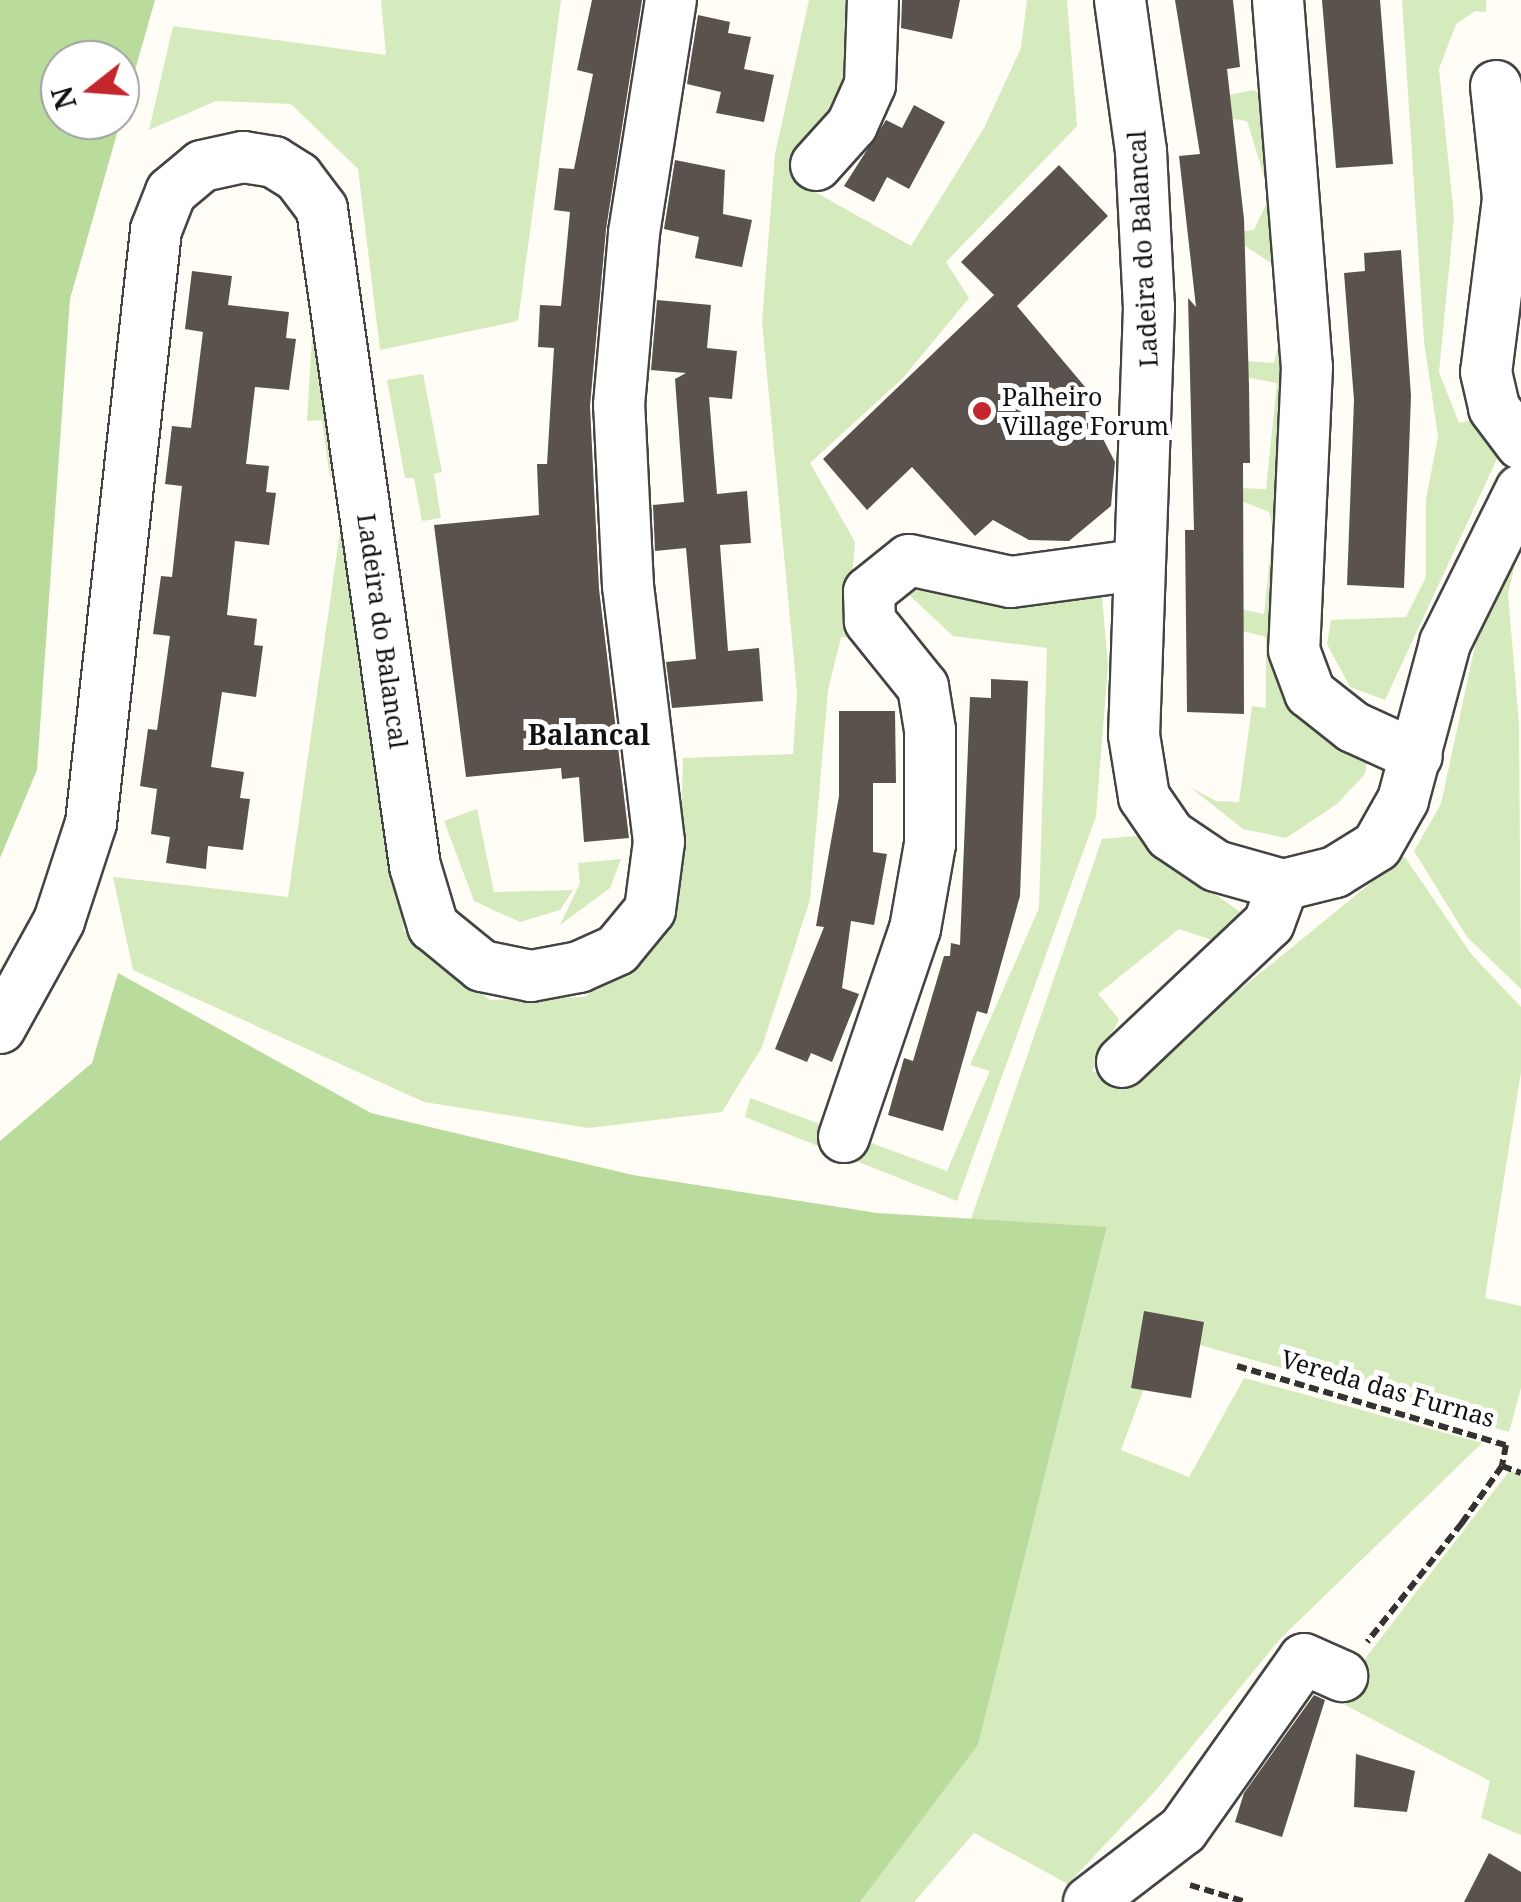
<!DOCTYPE html>
<style>
body{margin:0}
#map{position:relative;width:1521px;height:1902px;overflow:hidden;background:#fffdf5;font-family:"Noto Serif",serif}
div>[style]{position:absolute}
.green>*{inset:0;background:#d5ebbd}
.forest>*{inset:0;background:#b9dc9c}
.building>*{inset:0;background:#5a524d}
.path>*{height:6px;margin-top:-3px;transform-origin:0;background:repeating-linear-gradient(90deg,#333 0 10px,transparent 0 15px)}
.roads{filter:drop-shadow(2px 0 #444) drop-shadow(-2px 0 #444) drop-shadow(0 2px #444) drop-shadow(0 -2px #444)}
.street>*{height:50px;margin:-25px;padding:0 25px;transform-origin:25px;border-radius:25px;background:#fff}
.dots>*{width:28px;height:28px;translate:-50% -50%;box-sizing:border-box;border:5px solid #fff;border-radius:50%}
span{translate:-50% -50%;white-space:nowrap;text-align:center;line-height:1.15;-webkit-text-stroke:10px #fff;paint-order:stroke}
.street-label{font-size:25px;color:#111}
.poi-label{font-size:25px;color:#111}
.left{translate:0 -50%;text-align:left}
.neighbourhood-label{font-size:28px;color:#111;font-weight:700}
.north{position:absolute;left:40px;top:40px;width:100px;height:100px;box-sizing:border-box;background:#fff;border:2px solid #a0a0a0;border-radius:50%;rotate:253deg;font-size:28px;font-weight:700;line-height:40px;text-align:center;color:#111}
.north::after{content:'';display:block;margin:auto;width:35px;height:45px;background:#c4262e;clip-path:polygon(50% 0,100% 100%,50% 72%,0 100%)}
</style>
<div id="map">
<div class="green">
<div style="clip-path:polygon(381px 0,561px 0,518px 321px,380px 350px,358px 169px,291px 104px,216px 101px,149px 130px,173px 26px,386px 55px)"></div>
<div style="clip-path:polygon(809px 0,850px 0,847px 81px,830px 116px,799px 142px,794px 180px,911px 246px,984px 128px,1021px 48px,1027px 0,1067px 0,1077px 126px,946px 262px,969px 298px,903px 378px,810px 463px,855px 542px,852px 578px,875px 640px,841px 637px,828px 690px,810px 900px,762px 1047px,722px 1112px,589px 1128px,424px 1102px,133px 970px,113px 877px,288px 897px,342px 517px,404px 931px,490px 1000px,585px 997px,651px 937px,680px 873px,683px 758px,793px 754px,797px 693px,762px 322px,775px 154px)"></div>
<div style="clip-path:polygon(1402px 0,1486px 0,1486px 12px,1475px 11px,1456px 24px,1439px 69px,1454px 217px,1439px 372px,1459px 423px,1487px 417px,1502px 448px,1385px 700px,1350px 687px,1327px 644px,1331px 620px,1406px 617px,1426px 577px,1426px 499px,1438px 437px,1424px 341px)"></div>
<div style="clip-path:polygon(1252px 90px,1279px 100px,1291px 607px,1368px 754px,1365px 774px,1337px 804px,1286px 838px,1243px 829px,1190px 787px,1216px 801px,1239px 802px,1252px 706px,1266px 708px,1266px 637px,1228px 627px,1231px 607px,1264px 614px,1273px 530px,1269px 512px,1239px 500px,1238px 488px,1266px 489px,1277px 383px,1245px 377px,1246px 361px,1274px 363px,1281px 333px,1279px 268px,1245px 246px,1224px 244px,1228px 233px,1254px 230px,1270px 196px,1247px 121px,1206px 115px,1203px 101px)"></div>
<div style="clip-path:polygon(315px 287px,338px 453px,330px 478px,322px 420px,307px 421px)"></div>
<div style="clip-path:polygon(423px 374px,442px 472px,434px 474px,441px 518px,422px 521px,414px 478px,405px 478px,387px 380px)"></div>
<div style="clip-path:polygon(1521px 538px,1508px 594px,1519px 724px,1521px 989px,1467px 937px,1414px 851px,1441px 804px,1476px 641px)"></div>
<div style="clip-path:polygon(908px 570px,1101px 586px,1108px 665px,1096px 816px,957px 1201px,745px 1117px,750px 1098px,947px 1171px,990px 1071px,970px 1065px,1039px 908px,1047px 648px,953px 636px,907px 593px)"></div>
<div style="clip-path:polygon(477px 809px,494px 892px,573px 890px,560px 910px,520px 922px,474px 901px,444px 821px)"></div>
<div style="clip-path:polygon(1146px 835px,1177px 868px,1239px 911px,1240px 925px,1218px 942px,1179px 929px,1098px 994px,1119px 1019px,1092px 1071px,1124px 1087px,1166px 1040px,1237px 992px,1404px 856px,1472px 955px,1521px 1007px,1521px 1072px,1485px 1298px,1521px 1306px,1521px 1388px,1509px 1432px,1164px 1335px,1121px 1450px,1189px 1477px,1244px 1378px,1482px 1443px,1280px 1639px,1157px 1789px,1068px 1884px,974px 1833px,914px 1902px,860px 1902px,978px 1745px,1107px 1228px,971px 1219px,1102px 839px)"></div>
<div style="clip-path:polygon(621px 859px,610px 888px,560px 925px,580px 883px,578px 863px)"></div>
<div style="clip-path:polygon(1510px 1470px,1521px 1475px,1521px 1835px,1481px 1818px,1490px 1781px,1345px 1705px,1367px 1656px)"></div>
</div>
<div class="forest">
<div style="clip-path:polygon(evenodd,0 0,155px 0,70px 299px,37px 770px,0 858px,0 0,120px 60px,120px 120px,60px 120px,60px 60px,120px 60px)"></div>
<div style="clip-path:polygon(118px 973px,371px 1113px,633px 1175px,877px 1213px,1107px 1227px,978px 1745px,860px 1902px,0 1902px,0 1141px,92px 1063px)"></div>
</div>
<div class="building">
<div style="clip-path:polygon(592px 0,642px 0,606px 229px,590px 406px,599px 589px,629px 838px,584px 842px,579px 777px,562px 779px,561px 768px,466px 777px,434px 525px,539px 515px,537px 464px,547px 464px,554px 348px,538px 347px,540px 305px,561px 306px,570px 212px,554px 210px,559px 168px,574px 169px,593px 74px,577px 70px)"></div>
<div style="clip-path:polygon(902px 0,960px 0,952px 39px,901px 28px)"></div>
<div style="clip-path:polygon(1175px 0,1233px 0,1240px 67px,1227px 69px,1244px 219px,1249px 386px,1250px 463px,1243px 463px,1244px 714px,1187px 712px,1185px 530px,1194px 530px,1188px 298px,1196px 307px,1179px 156px,1200px 154px)"></div>
<div style="clip-path:polygon(1322px 0,1380px 0,1393px 164px,1336px 168px)"></div>
<div style="clip-path:polygon(698px 15px,730px 22px,728px 33px,751px 37px,744px 69px,774px 75px,764px 122px,716px 113px,721px 92px,687px 84px)"></div>
<div style="clip-path:polygon(914px 105px,945px 122px,909px 189px,887px 177px,874px 202px,844px 186px,886px 120px,902px 128px)"></div>
<div style="clip-path:polygon(675px 160px,725px 170px,723px 214px,752px 220px,742px 267px,695px 258px,699px 237px,664px 229px)"></div>
<div style="clip-path:polygon(1059px 165px,1108px 216px,1017px 306px,1091px 394px,1084px 402px,1115px 462px,1111px 506px,1069px 541px,1029px 540px,993px 520px,975px 536px,912px 467px,867px 510px,823px 459px,994px 295px,961px 262px)"></div>
<div style="clip-path:polygon(1401px 250px,1411px 396px,1404px 588px,1347px 585px,1354px 400px,1344px 273px,1365px 271px,1364px 253px)"></div>
<div style="clip-path:polygon(192px 271px,232px 276px,228px 305px,289px 312px,286px 338px,296px 339px,289px 390px,255px 387px,246px 464px,269px 466px,266px 492px,276px 493px,269px 545px,235px 541px,227px 615px,257px 619px,254px 645px,263px 646px,256px 697px,222px 692px,211px 767px,244px 772px,240px 798px,250px 799px,243px 850px,208px 846px,206px 869px,166px 863px,170px 837px,151px 834px,157px 789px,140px 786px,148px 729px,157px 730px,170px 636px,153px 634px,161px 576px,172px 577px,182px 486px,165px 484px,172px 426px,191px 428px,203px 332px,185px 329px)"></div>
<div style="clip-path:polygon(657px 300px,711px 305px,707px 348px,737px 351px,732px 399px,709px 397px,717px 494px,747px 491px,751px 543px,720px 545px,728px 651px,759px 648px,763px 701px,672px 708px,666px 662px,696px 659px,686px 548px,655px 551px,653px 505px,684px 502px,675px 379px,686px 373px,651px 370px)"></div>
<div style="clip-path:polygon(991px 679px,1028px 681px,1020px 896px,987px 1014px,977px 1011px,943px 1131px,888px 1115px,904px 1058px,913px 1061px,944px 956px,950px 956px,951px 943px,960px 945px,970px 697px,991px 698px)"></div>
<div style="clip-path:polygon(839px 711px,895px 711px,896px 783px,873px 783px,873px 852px,887px 854px,874px 925px,851px 921px,842px 988px,859px 994px,832px 1062px,811px 1053px,807px 1062px,775px 1049px,824px 927px,816px 926px,839px 796px)"></div>
<div style="clip-path:polygon(1144px 1311px,1204px 1322px,1191px 1398px,1131px 1388px)"></div>
<div style="clip-path:polygon(1314px 1695px,1325px 1700px,1282px 1837px,1235px 1822px,1244px 1793px)"></div>
<div style="clip-path:polygon(1356px 1754px,1415px 1771px,1407px 1812px,1354px 1807px)"></div>
<div style="clip-path:polygon(1489px 1853px,1521px 1872px,1521px 1902px,1464px 1902px)"></div>
</div>
<div class="path">
<div style="left:1237px;top:1366px;width:280px;rotate:16.4deg"></div>
<div style="left:1506px;top:1445px;width:21px;rotate:101deg"></div>
<div style="left:1502px;top:1466px;width:70px;rotate:125.1deg"></div>
<div style="left:1462px;top:1523px;width:152px;rotate:128.6deg"></div>
<div style="left:1502px;top:1466px;width:20px;rotate:20deg"></div>
<div style="left:1190px;top:1885px;width:59px;rotate:16.9deg"></div>
</div>
<div class="roads">
<div class="street">
<div style="left:1120px;top:0;width:152px;rotate:82.1deg"></div>
<div style="left:1141px;top:151px;width:156px;rotate:87.1deg"></div>
<div style="left:1149px;top:307px;width:428px;rotate:92deg"></div>
<div style="left:1134px;top:735px;width:63px;rotate:80.8deg"></div>
<div style="left:1144px;top:797px;width:46px;rotate:55.6deg"></div>
<div style="left:1170px;top:835px;width:55px;rotate:34deg"></div>
<div style="left:1216px;top:866px;width:70px;rotate:15.8deg"></div>
<div style="left:1283px;top:885px;width:54px;rotate:-14deg"></div>
<div style="left:1335px;top:872px;width:49px;rotate:-31.8deg"></div>
<div style="left:1377px;top:846px;width:53px;rotate:-60.5deg"></div>
<div style="left:1403px;top:800px;width:163px;rotate:-75deg"></div>
<div style="left:1445px;top:643px;width:171px;rotate:-63.6deg"></div>
<div style="left:1278px;top:0;width:368px;rotate:85.5deg"></div>
<div style="left:1307px;top:367px;width:283px;rotate:92.6deg"></div>
<div style="left:1294px;top:650px;width:46px;rotate:69.6deg"></div>
<div style="left:1310px;top:693px;width:55px;rotate:38.3deg"></div>
<div style="left:1353px;top:727px;width:70px;rotate:24.4deg"></div>
<div style="left:1496px;top:86px;width:114px;rotate:83.9deg"></div>
<div style="left:1508px;top:199px;width:174px;rotate:97.2deg"></div>
<div style="left:1486px;top:372px;width:37px;rotate:77deg"></div>
<div style="left:1494px;top:408px;width:45px;rotate:53.1deg"></div>
<div style="left:816px;top:165px;width:54px;rotate:-48deg"></div>
<div style="left:852px;top:125px;width:44px;rotate:-65.8deg"></div>
<div style="left:870px;top:85px;width:85px;rotate:-88deg"></div>
<div style="left:0;top:1028px;width:122px;rotate:-61.1deg"></div>
<div style="left:59px;top:921px;width:103px;rotate:-71.9deg"></div>
<div style="left:91px;top:823px;width:597px;rotate:-83.74deg"></div>
<div style="left:156px;top:230px;width:41px;rotate:-68.5deg"></div>
<div style="left:171px;top:192px;width:40px;rotate:-40deg"></div>
<div style="left:202px;top:166px;width:42px;rotate:-12.4deg"></div>
<div style="left:243px;top:157px;width:31px;rotate:9deg"></div>
<div style="left:274px;top:162px;width:28px;rotate:32deg"></div>
<div style="left:298px;top:177px;width:40px;rotate:53deg"></div>
<div style="left:322px;top:209px;width:664px;rotate:81.94deg"></div>
<div style="left:415px;top:866px;width:63px;rotate:73.3deg"></div>
<div style="left:433px;top:926px;width:63px;rotate:39.2deg"></div>
<div style="left:482px;top:966px;width:50px;rotate:11.5deg"></div>
<div style="left:531px;top:976px;width:49px;rotate:-10.6deg"></div>
<div style="left:579px;top:967px;width:42px;rotate:-24.1deg"></div>
<div style="left:617px;top:950px;width:52px;rotate:-50.5deg"></div>
<div style="left:650px;top:910px;width:69px;rotate:-82.5deg"></div>
<div style="left:659px;top:842px;width:258px;rotate:-96.9deg"></div>
<div style="left:628px;top:586px;width:181px;rotate:-92.8deg"></div>
<div style="left:619px;top:405px;width:173px;rotate:-85deg"></div>
<div style="left:634px;top:233px;width:236px;rotate:-81deg"></div>
<div style="left:1122px;top:1062px;width:202px;rotate:-43.4deg"></div>
<div style="left:1269px;top:923px;width:40px;rotate:-69.8deg"></div>
<div style="left:844px;top:1137px;width:220px;rotate:-71.2deg"></div>
<div style="left:915px;top:929px;width:86px;rotate:-80deg"></div>
<div style="left:930px;top:844px;width:114px;rotate:-90deg"></div>
<div style="left:930px;top:730px;width:44px;rotate:-99.2deg"></div>
<div style="left:923px;top:687px;width:85px;rotate:-128.8deg"></div>
<div style="left:870px;top:621px;width:29px;rotate:-92deg"></div>
<div style="left:869px;top:592px;width:51px;rotate:-38.7deg"></div>
<div style="left:909px;top:560px;width:104px;rotate:12.2deg"></div>
<div style="left:1011px;top:582px;width:126px;rotate:-7.7deg"></div>
<div style="left:1089px;top:1902px;width:118px;rotate:-37.5deg"></div>
<div style="left:1183px;top:1830px;width:209px;rotate:-54.7deg"></div>
<div style="left:1304px;top:1659px;width:42px;rotate:24.1deg"></div>
</div>
</div>
<div class="dots">
<div style="left:982px;top:411px;background:#c4262e"></div>
</div>
<div class="street-label">
<span style="left:1142px;top:249px;rotate:-93deg">Ladeira do Balancal</span>
<span style="left:383px;top:631px;rotate:82deg">Ladeira do Balancal</span>
<span style="left:1388px;top:1388px;rotate:16deg">Vereda das Furnas</span>
</div>
<div class="poi-label">
<span class="left" style="left:1002px;top:411px">Palheiro<br>Village Forum</span>
</div>
<div class="neighbourhood-label">
<span style="left:589px;top:734px">Balancal</span>
</div>
<div class="north">N</div>
</div>
